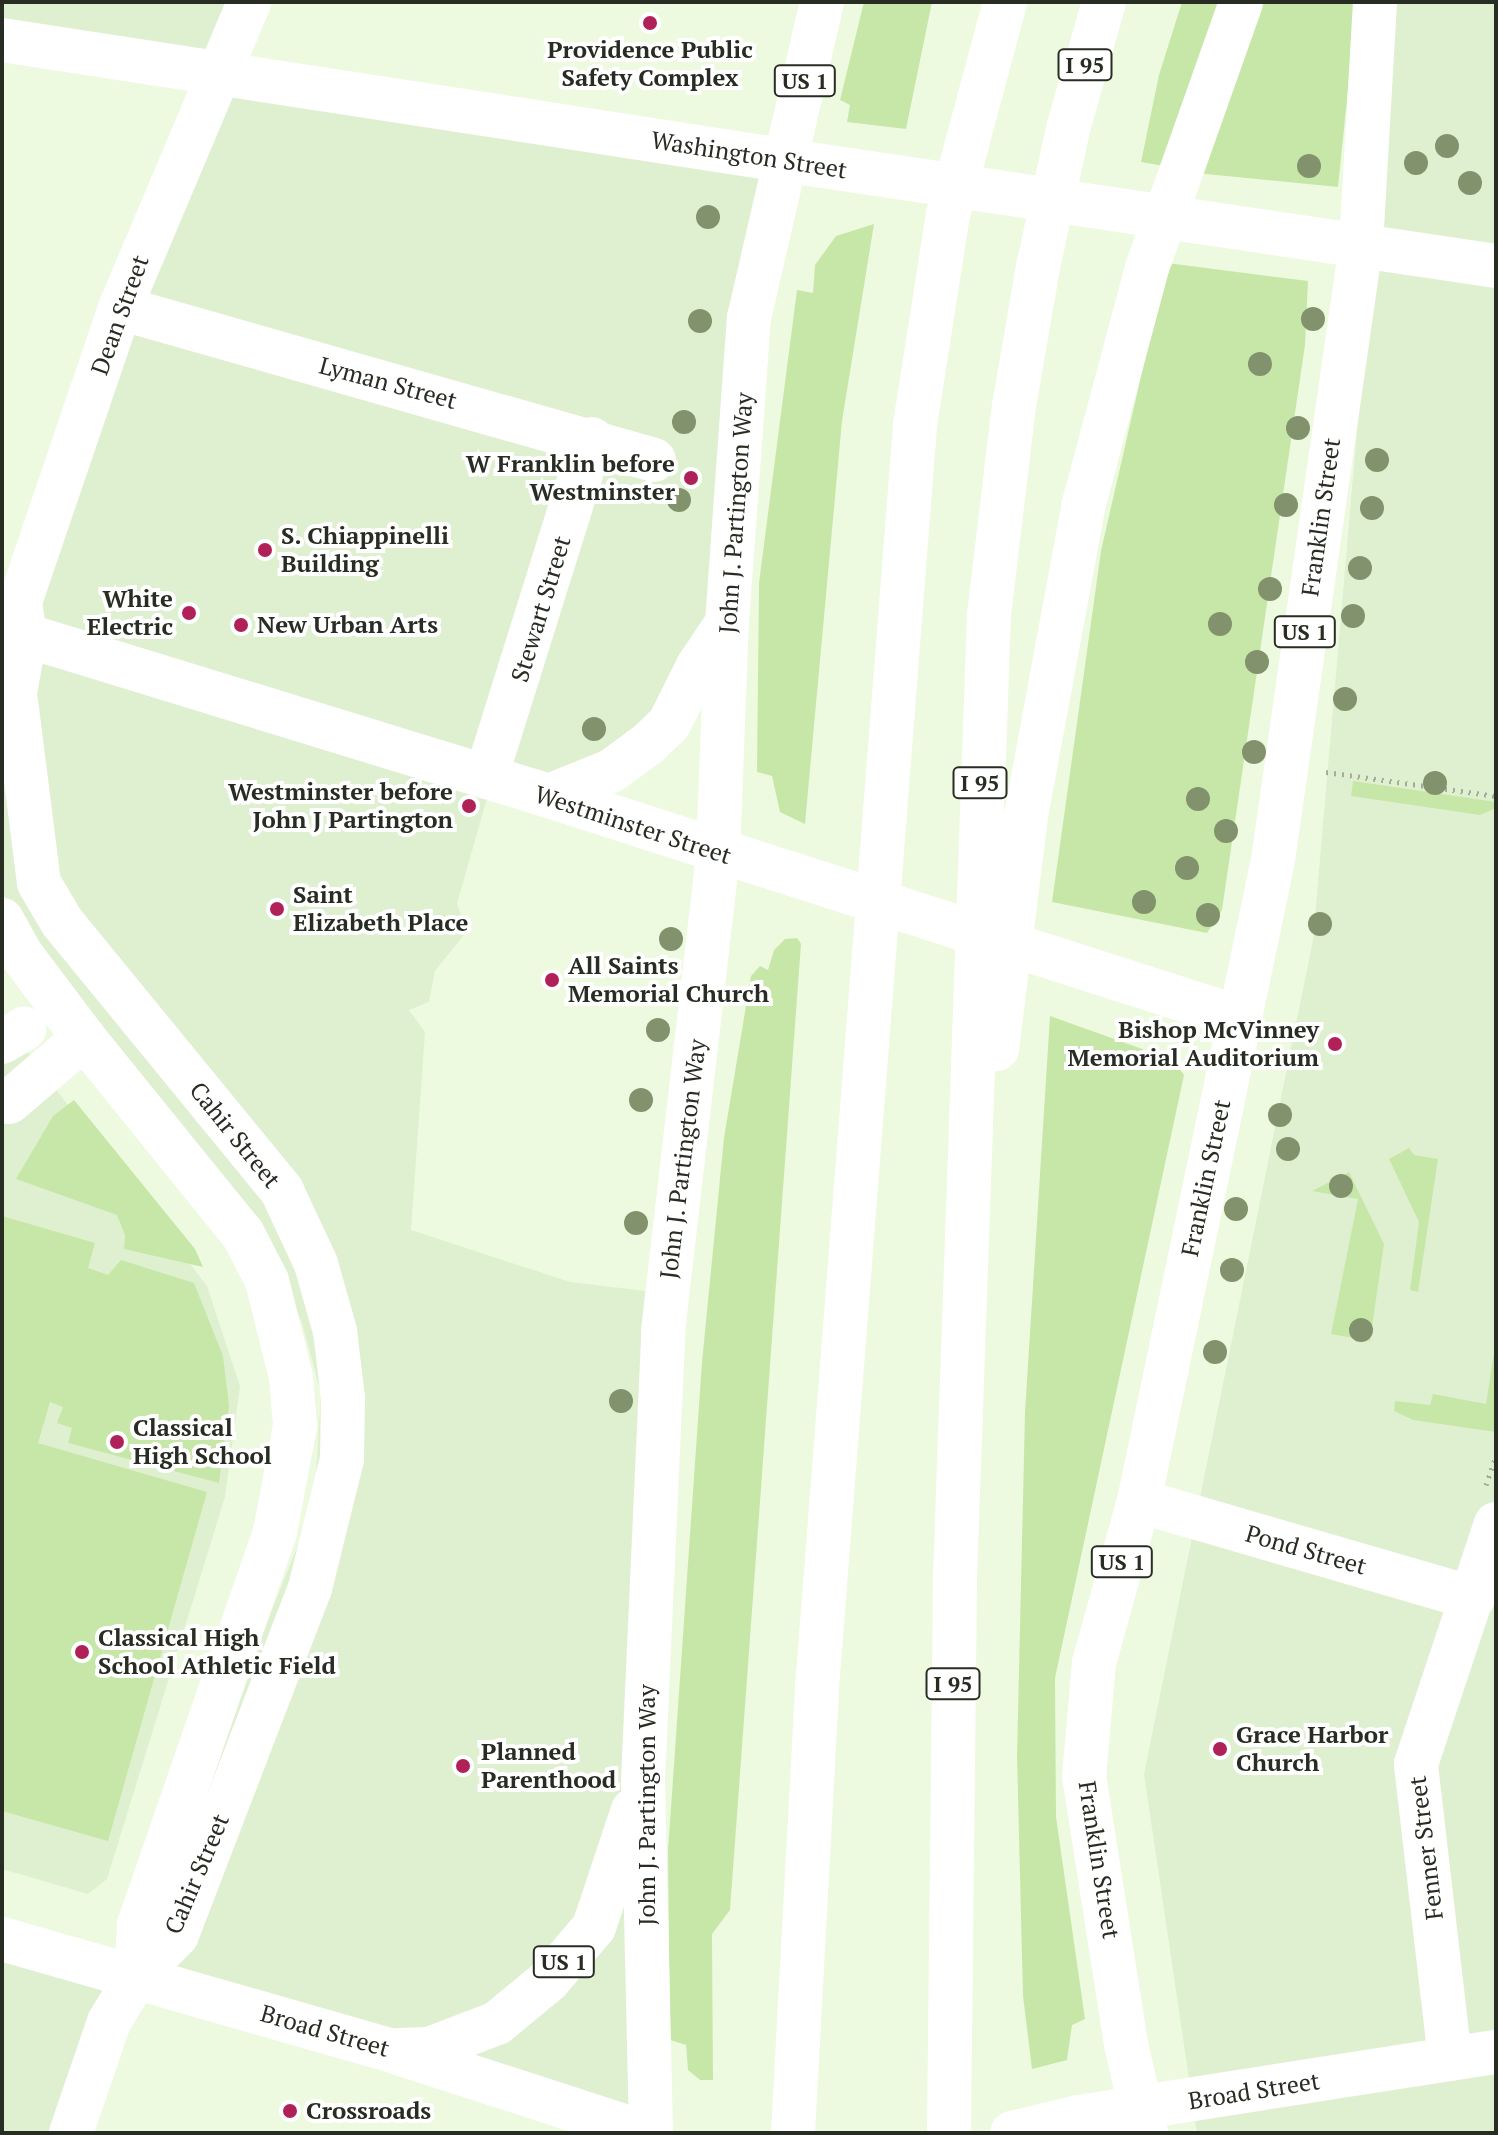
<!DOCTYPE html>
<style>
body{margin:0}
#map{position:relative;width:1498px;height:2135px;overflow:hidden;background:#edfae0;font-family:"PT Serif",serif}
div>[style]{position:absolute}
.built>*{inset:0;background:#dff0d0}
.green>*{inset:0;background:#c7e7a8}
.path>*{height:5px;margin-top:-2.5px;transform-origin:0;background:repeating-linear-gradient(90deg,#a3ad99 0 2px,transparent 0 8px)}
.minor>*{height:44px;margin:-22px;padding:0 22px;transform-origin:22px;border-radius:22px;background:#fff}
.major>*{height:44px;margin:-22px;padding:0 22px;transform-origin:22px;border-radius:22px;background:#fff}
.highway>*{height:44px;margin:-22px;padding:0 22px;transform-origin:22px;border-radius:22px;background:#fff}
.trees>*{width:24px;height:24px;margin:-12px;border-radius:50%;background:#81926c}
.dots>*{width:22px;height:22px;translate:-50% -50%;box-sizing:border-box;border:4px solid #fff;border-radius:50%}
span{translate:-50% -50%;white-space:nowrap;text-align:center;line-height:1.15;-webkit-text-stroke:8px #fff;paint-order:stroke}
.shield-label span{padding:2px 6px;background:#fff;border:2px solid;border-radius:6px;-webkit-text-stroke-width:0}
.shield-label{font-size:22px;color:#282d23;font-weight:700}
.poi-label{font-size:24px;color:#282d23;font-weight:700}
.right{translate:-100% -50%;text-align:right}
.left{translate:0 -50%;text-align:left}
.street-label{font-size:24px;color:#282d23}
.frame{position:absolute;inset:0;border:4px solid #282d23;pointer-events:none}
</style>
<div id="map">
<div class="built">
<div style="clip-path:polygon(2px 2px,250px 2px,226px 63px,784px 166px,733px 626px,643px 743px,487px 798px,457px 904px,467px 931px,435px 971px,429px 1002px,409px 1010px,425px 1032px,411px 1230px,570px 1282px,663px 1293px,637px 2117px,122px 1987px,68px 2133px,2px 2133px,2px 1953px,121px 1987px,314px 1505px,321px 1393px,302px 1323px,276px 1266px,8px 907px,2px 888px,2px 657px,212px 93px,2px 50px)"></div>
<div style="clip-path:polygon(1394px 2px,1496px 2px,1496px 2133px,1197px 2133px,1144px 1774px,1313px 940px)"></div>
<div style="clip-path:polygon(2px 1019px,207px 1286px,240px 1386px,225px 1497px,107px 1879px,88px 1894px,2px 1869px)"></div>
</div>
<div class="green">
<div style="clip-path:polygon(864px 2px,932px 2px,906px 129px,847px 122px,850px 105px,840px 100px)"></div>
<div style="clip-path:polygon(1182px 2px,1228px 2px,1170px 167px,1141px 162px,1159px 75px)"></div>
<div style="clip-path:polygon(1260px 2px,1357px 2px,1338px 187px,1196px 173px)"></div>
<div style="clip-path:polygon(874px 224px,842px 421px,805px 824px,780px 812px,772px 776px,757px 772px,759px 583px,797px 290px,813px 293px,815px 265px,836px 236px)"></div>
<div style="clip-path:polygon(1167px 263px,1308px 281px,1305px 345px,1222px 910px,1207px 933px,1052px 902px,1101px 551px)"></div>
<div style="clip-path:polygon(1353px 781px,1496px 802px,1496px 808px,1480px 815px,1351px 796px)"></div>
<div style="clip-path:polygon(797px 938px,801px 944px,730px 1910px,712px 1934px,713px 2080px,700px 2080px,688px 2070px,686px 2045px,670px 2040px,668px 1851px,702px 1362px,724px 1138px,751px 976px,760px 966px,768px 970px,774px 950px,785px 939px)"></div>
<div style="clip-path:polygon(1050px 1016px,1173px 1060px,1184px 1075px,1055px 1678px,1056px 1817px,1085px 2019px,1072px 2025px,1067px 2060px,1032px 2069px,1023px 1996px,1017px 1756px,1025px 1412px)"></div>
<div style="clip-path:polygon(74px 1100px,195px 1249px,203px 1267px,124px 1249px,125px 1235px,117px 1215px,16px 1179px,53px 1116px)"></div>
<div style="clip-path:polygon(1409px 1148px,1414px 1155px,1438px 1159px,1418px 1292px,1410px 1290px,1419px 1222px,1389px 1159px)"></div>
<div style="clip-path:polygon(1349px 1172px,1384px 1244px,1370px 1341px,1331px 1334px,1358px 1199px,1312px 1191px)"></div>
<div style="clip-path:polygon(2px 1216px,95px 1243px,88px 1268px,108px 1275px,121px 1260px,194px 1283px,223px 1356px,229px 1406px,219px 1483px,68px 1443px,72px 1428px,57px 1423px,63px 1407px,50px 1402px,38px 1443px,207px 1492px,108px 1841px,2px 1811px)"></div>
<div style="clip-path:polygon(1496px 1340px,1496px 1432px,1413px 1420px,1394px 1411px,1395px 1401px,1430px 1405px,1433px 1394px,1486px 1404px)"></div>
</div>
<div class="path">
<div style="left:1326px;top:772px;width:172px;rotate:8deg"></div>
<div style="left:1486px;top:1485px;width:31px;rotate:-71deg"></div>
</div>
<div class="minor">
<div style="left:2px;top:40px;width:796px;rotate:8.74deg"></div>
<div style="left:120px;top:308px;width:555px;rotate:15.89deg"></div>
<div style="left:16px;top:701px;width:183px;rotate:82.8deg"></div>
<div style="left:39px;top:883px;width:45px;rotate:59.5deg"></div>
<div style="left:62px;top:922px;width:348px;rotate:50.7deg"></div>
<div style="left:282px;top:1191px;width:81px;rotate:65deg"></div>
<div style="left:316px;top:1264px;width:70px;rotate:74.2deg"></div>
<div style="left:335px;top:1331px;width:67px;rotate:83.2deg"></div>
<div style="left:343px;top:1398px;width:61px;rotate:90.9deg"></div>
<div style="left:342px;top:1459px;width:133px;rotate:103.9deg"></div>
<div style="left:310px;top:1588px;width:372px;rotate:111deg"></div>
<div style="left:177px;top:1935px;width:59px;rotate:134.3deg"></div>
<div style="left:136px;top:1977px;width:52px;rotate:121deg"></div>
<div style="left:109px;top:2022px;width:117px;rotate:108.9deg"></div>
<div style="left:8px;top:731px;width:96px;rotate:-79.7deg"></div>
<div style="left:25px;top:637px;width:35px;rotate:-98deg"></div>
<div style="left:20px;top:602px;width:311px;rotate:-71.2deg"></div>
<div style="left:120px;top:308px;width:332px;rotate:-67.1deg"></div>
<div style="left:486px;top:777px;width:354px;rotate:-72.6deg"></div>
<div style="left:2px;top:920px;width:38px;rotate:61deg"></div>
<div style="left:20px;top:953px;width:106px;rotate:53deg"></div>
<div style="left:84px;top:1038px;width:252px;rotate:51deg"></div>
<div style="left:243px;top:1234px;width:53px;rotate:62.9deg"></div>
<div style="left:267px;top:1281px;width:99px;rotate:76deg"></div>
<div style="left:291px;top:1377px;width:49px;rotate:85.3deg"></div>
<div style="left:295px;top:1426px;width:108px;rotate:100.7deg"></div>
<div style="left:275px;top:1532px;width:415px;rotate:109.1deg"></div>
<div style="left:139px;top:1924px;width:53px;rotate:93.2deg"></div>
<div style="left:2px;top:1042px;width:26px;rotate:-31deg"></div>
<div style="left:9px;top:1102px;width:99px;rotate:-40.5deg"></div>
<div style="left:1139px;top:1501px;width:348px;rotate:16.2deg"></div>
<div style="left:1450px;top:2059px;width:297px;rotate:-96.6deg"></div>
<div style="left:1416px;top:1764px;width:253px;rotate:-71.6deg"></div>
</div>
<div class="major">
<div style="left:789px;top:161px;width:715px;rotate:8.45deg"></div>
<div style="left:2px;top:628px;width:572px;rotate:17.07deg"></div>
<div style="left:549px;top:796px;width:726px;rotate:17.81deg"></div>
<div style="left:549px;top:796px;width:67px;rotate:-22deg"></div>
<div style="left:611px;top:771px;width:46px;rotate:-36.1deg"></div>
<div style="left:648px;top:744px;width:29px;rotate:-44deg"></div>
<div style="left:669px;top:724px;width:65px;rotate:-63.4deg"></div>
<div style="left:698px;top:666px;width:52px;rotate:-56deg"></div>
<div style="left:2px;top:1939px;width:406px;rotate:16deg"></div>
<div style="left:392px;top:2051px;width:267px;rotate:17.9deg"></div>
<div style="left:399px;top:2050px;width:30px;rotate:-2deg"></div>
<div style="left:429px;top:2049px;width:73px;rotate:-20.9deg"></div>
<div style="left:497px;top:2023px;width:66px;rotate:-39.5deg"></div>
<div style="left:548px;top:1981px;width:71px;rotate:-49.6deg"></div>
<div style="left:594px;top:1927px;width:123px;rotate:-71.6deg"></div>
<div style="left:651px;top:2133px;width:353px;rotate:-91.3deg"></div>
<div style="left:643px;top:1780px;width:449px;rotate:-87.4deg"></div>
<div style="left:663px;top:1331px;width:481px;rotate:-83.4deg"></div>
<div style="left:718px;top:853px;width:230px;rotate:-87.8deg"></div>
<div style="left:727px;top:623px;width:306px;rotate:-85.9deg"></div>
<div style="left:749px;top:318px;width:324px;rotate:-77deg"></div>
<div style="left:1012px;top:2133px;width:69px;rotate:-13.4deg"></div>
<div style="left:1079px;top:2117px;width:422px;rotate:-8.9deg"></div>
<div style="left:1146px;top:2133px;width:91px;rotate:-102.7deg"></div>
<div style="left:1126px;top:2044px;width:270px;rotate:-98.9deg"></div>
<div style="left:1084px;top:1777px;width:114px;rotate:-85deg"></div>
<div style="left:1094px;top:1663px;width:168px;rotate:-74.5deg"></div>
<div style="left:1139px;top:1501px;width:655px;rotate:-78.19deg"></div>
<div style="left:1273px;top:860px;width:621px;rotate:-81.86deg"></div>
<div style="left:1361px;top:245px;width:243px;rotate:-86.7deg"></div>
</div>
<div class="highway">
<div style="left:997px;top:1049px;width:235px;rotate:-82.9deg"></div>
<div style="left:1026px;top:816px;width:314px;rotate:-79.5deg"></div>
<div style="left:1083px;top:507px;width:247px;rotate:-75deg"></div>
<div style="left:1147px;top:268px;width:282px;rotate:-70.5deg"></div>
<div style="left:793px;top:2133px;width:459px;rotate:-86.9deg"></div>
<div style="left:818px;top:1675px;width:1254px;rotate:-85.56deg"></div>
<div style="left:915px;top:425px;width:213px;rotate:-81.1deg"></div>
<div style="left:948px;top:215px;width:220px;rotate:-75deg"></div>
<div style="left:949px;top:2133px;width:555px;rotate:-89.38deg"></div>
<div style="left:955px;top:1578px;width:964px;rotate:-87.98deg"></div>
<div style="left:989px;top:615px;width:210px;rotate:-83.2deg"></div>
<div style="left:1014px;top:406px;width:141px;rotate:-80.2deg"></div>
<div style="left:1038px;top:267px;width:141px;rotate:-77.7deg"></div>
<div style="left:1068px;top:129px;width:132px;rotate:-74.2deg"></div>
</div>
<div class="trees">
<div style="left:1447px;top:146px"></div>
<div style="left:1416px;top:163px"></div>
<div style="left:1309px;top:166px"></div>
<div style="left:1470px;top:183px"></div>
<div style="left:708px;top:217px"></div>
<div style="left:1313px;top:319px"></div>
<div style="left:700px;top:321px"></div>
<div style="left:1260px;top:364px"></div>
<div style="left:684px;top:422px"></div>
<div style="left:1298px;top:428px"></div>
<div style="left:1377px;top:460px"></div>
<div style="left:679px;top:500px"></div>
<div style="left:1286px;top:505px"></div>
<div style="left:1372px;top:508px"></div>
<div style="left:1360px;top:568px"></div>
<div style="left:1270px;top:589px"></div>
<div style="left:1353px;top:616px"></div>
<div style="left:1220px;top:624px"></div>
<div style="left:1257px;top:662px"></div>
<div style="left:1345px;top:699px"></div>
<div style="left:594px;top:729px"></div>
<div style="left:1254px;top:752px"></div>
<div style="left:1435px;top:783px"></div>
<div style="left:1198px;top:799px"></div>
<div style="left:1226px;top:831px"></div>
<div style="left:1187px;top:868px"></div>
<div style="left:1144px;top:902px"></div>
<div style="left:1208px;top:915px"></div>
<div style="left:1320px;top:924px"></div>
<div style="left:671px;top:939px"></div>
<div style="left:658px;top:1030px"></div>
<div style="left:641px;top:1100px"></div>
<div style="left:1280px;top:1115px"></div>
<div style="left:1288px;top:1149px"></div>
<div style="left:1341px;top:1186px"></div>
<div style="left:1236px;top:1209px"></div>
<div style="left:636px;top:1223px"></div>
<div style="left:1232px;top:1270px"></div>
<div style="left:1361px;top:1330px"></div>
<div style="left:1215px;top:1352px"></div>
<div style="left:621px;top:1401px"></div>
</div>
<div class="dots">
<div style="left:650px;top:23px;background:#b02157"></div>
<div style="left:691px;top:478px;background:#b02157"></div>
<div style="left:265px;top:550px;background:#b02157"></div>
<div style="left:189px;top:613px;background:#b02157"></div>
<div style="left:241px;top:625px;background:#b02157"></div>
<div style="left:469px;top:806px;background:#b02157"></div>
<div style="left:277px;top:909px;background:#b02157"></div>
<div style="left:552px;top:980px;background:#b02157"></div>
<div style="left:1335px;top:1044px;background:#b02157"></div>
<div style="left:117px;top:1442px;background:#b02157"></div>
<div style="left:82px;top:1652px;background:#b02157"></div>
<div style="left:1220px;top:1749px;background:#b02157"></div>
<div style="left:463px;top:1766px;background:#b02157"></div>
<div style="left:290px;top:2111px;background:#b02157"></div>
</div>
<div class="shield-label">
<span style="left:1085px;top:65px">I 95</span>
<span style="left:805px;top:81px">US 1</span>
<span style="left:1305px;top:632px">US 1</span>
<span style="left:980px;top:783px">I 95</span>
<span style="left:1122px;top:1562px">US 1</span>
<span style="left:953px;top:1684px">I 95</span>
<span style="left:564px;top:1962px">US 1</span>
</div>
<div class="poi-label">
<span style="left:650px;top:64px">Providence Public<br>Safety Complex</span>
<span class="right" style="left:675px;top:478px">W Franklin before<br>Westminster</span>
<span class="left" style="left:281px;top:550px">S. Chiappinelli<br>Building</span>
<span class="right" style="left:173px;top:613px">White<br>Electric</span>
<span class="left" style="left:257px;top:625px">New Urban Arts</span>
<span class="right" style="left:453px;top:806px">Westminster before<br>John J Partington</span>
<span class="left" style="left:293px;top:909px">Saint<br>Elizabeth Place</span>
<span class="left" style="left:568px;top:980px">All Saints<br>Memorial Church</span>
<span class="right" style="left:1319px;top:1044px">Bishop McVinney<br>Memorial Auditorium</span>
<span class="left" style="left:133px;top:1442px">Classical<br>High School</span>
<span class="left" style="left:98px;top:1652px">Classical High<br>School Athletic Field</span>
<span class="left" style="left:1236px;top:1749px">Grace Harbor<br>Church</span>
<span class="left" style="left:481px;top:1766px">Planned<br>Parenthood</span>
<span class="left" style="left:306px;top:2111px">Crossroads</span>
</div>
<div class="street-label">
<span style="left:749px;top:155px;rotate:9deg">Washington Street</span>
<span style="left:120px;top:315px;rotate:-70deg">Dean Street</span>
<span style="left:388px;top:383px;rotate:15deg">Lyman Street</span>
<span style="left:736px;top:513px;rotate:-86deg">John J. Partington Way</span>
<span style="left:1321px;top:517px;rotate:-82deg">Franklin Street</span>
<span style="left:541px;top:609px;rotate:-73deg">Stewart Street</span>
<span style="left:633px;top:825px;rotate:18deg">Westminster Street</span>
<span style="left:235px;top:1135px;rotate:51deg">Cahir Street</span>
<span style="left:683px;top:1159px;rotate:-83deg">John J. Partington Way</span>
<span style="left:1206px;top:1178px;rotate:-78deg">Franklin Street</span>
<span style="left:1306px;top:1550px;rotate:16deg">Pond Street</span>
<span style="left:647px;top:1805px;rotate:-90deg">John J. Partington Way</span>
<span style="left:1426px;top:1848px;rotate:-97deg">Fenner Street</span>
<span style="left:1099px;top:1860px;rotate:81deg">Franklin Street</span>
<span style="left:197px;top:1874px;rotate:-67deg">Cahir Street</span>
<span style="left:325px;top:2031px;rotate:16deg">Broad Street</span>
<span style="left:1254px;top:2091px;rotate:-9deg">Broad Street</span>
</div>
<div class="frame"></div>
</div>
